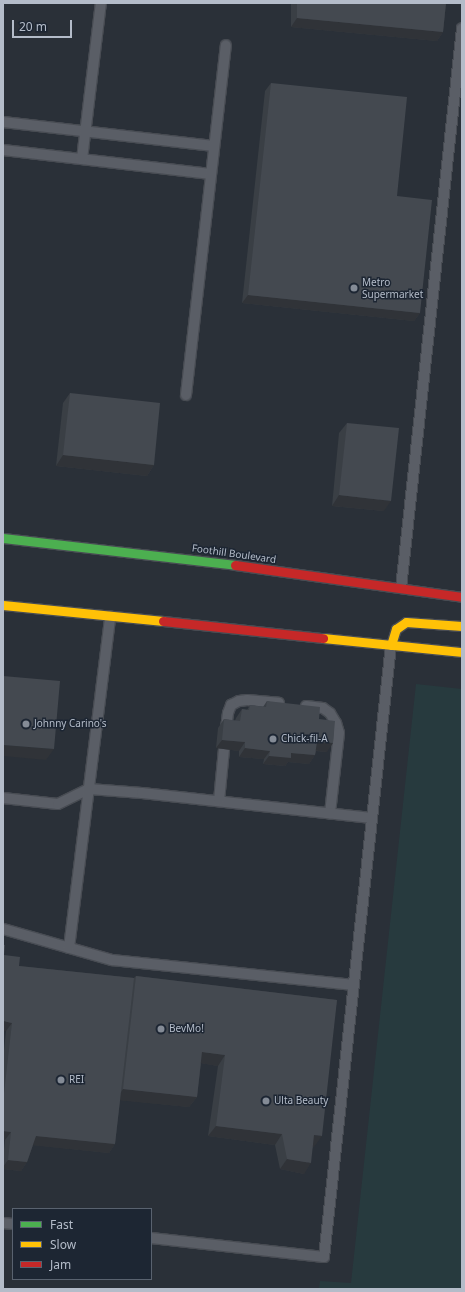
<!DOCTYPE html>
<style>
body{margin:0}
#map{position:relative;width:465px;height:1292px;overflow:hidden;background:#2a3038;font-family:"Noto Sans",sans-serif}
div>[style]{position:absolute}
.green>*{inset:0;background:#273a3e}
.roads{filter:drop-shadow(1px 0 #484c53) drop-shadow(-1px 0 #484c53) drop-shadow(0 1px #484c53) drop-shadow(0 -1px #484c53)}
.lane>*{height:10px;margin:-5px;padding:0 5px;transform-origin:5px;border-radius:5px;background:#5a5e66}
.fast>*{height:9px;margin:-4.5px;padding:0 4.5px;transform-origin:4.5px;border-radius:4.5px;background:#4caf50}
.slow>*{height:9px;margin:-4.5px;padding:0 4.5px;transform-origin:4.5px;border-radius:4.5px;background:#ffc107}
.jam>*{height:9px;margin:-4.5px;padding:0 4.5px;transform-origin:4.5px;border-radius:4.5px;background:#c62828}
.wall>*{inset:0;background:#3a3f45}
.shaded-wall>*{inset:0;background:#303338}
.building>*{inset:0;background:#444950}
.dots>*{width:11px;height:11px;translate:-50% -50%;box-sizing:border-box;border:2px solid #1d2633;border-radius:50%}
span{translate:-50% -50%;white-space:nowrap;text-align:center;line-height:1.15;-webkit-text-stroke:3px #1d2633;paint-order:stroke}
.poi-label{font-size:10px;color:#b4bcc9}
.left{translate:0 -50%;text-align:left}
.street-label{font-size:10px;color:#b4bcc9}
.frame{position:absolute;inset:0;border:4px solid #b4bcc9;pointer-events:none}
.legend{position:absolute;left:12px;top:1208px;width:140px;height:72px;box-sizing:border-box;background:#1d2633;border:1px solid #59626f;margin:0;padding:5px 7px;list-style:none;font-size:12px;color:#b4bcc9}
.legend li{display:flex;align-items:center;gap:8px;height:20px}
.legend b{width:20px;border:1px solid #59626f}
.scale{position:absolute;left:12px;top:20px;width:60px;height:18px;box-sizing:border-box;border:2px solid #b4bcc9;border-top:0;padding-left:5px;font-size:12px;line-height:14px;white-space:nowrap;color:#b4bcc9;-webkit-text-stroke:3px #1d2633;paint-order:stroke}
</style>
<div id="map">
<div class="green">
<div style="clip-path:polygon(416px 684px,462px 689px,462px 1289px,319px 1289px,320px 1281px,351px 1283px)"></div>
</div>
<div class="roads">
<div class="lane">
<div style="left:3px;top:122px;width:212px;rotate:6.5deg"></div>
<div style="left:3px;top:150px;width:209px;rotate:6.6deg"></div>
<div style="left:82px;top:159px;width:157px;rotate:-83.1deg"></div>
<div style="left:186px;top:395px;width:352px;rotate:-83.5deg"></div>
<div style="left:401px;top:588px;width:563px;rotate:-83.78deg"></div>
<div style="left:306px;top:706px;width:17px;rotate:7deg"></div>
<div style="left:323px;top:708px;width:9px;rotate:36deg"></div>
<div style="left:330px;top:713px;width:12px;rotate:59deg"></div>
<div style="left:336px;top:723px;width:10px;rotate:73deg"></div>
<div style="left:339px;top:733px;width:81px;rotate:96.4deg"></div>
<div style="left:226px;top:729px;width:16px;rotate:-83deg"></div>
<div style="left:228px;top:713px;width:9px;rotate:-69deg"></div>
<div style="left:231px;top:705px;width:9px;rotate:-27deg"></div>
<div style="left:239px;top:701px;width:8px;rotate:-7deg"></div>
<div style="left:247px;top:700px;width:32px;rotate:5deg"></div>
<div style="left:3px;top:798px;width:55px;rotate:6.2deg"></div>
<div style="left:58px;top:804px;width:34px;rotate:-26deg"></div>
<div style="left:89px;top:789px;width:53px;rotate:4.3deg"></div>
<div style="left:142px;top:793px;width:231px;rotate:6.2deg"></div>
<div style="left:219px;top:801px;width:52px;rotate:-84.5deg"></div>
<div style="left:3px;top:929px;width:113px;rotate:15.9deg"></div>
<div style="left:112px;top:960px;width:243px;rotate:5.9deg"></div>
<div style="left:69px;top:948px;width:334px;rotate:-82.9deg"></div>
<div style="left:3px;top:1223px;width:10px;rotate:6deg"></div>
<div style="left:151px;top:1238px;width:174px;rotate:6.3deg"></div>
<div style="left:324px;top:1257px;width:616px;rotate:-83.75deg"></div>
</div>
<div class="fast">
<div style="left:3px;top:538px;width:234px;rotate:6.6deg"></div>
</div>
<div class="slow">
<div style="left:3px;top:605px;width:161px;rotate:5.7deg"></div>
<div style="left:323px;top:638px;width:140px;rotate:5.8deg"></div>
<div style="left:391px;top:645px;width:17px;rotate:-73deg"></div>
<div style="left:396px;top:629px;width:12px;rotate:-35deg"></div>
<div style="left:406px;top:622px;width:56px;rotate:4.1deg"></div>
</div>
<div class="jam">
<div style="left:235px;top:565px;width:229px;rotate:8deg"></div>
<div style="left:163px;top:621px;width:161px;rotate:6.1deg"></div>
</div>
</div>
<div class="wall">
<div style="clip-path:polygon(291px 3px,446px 3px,443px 32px,437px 41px,291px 27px)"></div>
<div style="clip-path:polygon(271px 83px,420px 313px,414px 321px,242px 303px,265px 91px)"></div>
<div style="clip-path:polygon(70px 393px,154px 465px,147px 476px,56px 466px,63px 403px)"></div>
<div style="clip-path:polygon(347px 423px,384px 511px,332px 506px,339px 433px)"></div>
<div style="clip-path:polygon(267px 701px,319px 719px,327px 752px,316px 751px,315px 755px,309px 764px,288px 762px,285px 766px,263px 764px,264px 759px,239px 757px,239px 751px,216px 748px,218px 728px,224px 719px,235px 721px,236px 718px,242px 709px,247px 710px,250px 705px,263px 707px)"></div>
<div style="clip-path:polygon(4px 955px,19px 966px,134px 978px,136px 976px,337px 1000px,314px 1147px,313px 1146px,304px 1174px,280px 1169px,275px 1145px,208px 1136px,218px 1066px,201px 1063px,197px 1097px,189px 1107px,120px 1100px,115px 1144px,109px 1153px,33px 1145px,27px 1162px,21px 1171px,3px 1169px,3px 1158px,5px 1140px,3px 1140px,3px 1060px,6px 1031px)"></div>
</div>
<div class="shaded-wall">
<div style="clip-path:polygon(297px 18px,443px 32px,437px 41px,291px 27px)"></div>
<div style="clip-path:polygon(248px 295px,420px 313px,414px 321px,242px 303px)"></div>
<div style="clip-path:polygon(63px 455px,154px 465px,147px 476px,56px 466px)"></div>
<div style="clip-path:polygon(339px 495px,391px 501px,384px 511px,332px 506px)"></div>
<div style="clip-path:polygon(222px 740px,245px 742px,239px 751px,216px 748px)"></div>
<div style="clip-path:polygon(317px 742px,333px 743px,327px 752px,311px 750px)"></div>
<div style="clip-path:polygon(3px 745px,54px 749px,46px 760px,3px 756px)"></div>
<div style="clip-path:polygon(245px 748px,270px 751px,264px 759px,239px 757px)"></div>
<div style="clip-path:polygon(291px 753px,315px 755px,309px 764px,288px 762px,285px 766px,263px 764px,269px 756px)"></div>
<div style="clip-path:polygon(3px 1021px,12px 1023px,6px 1031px,3px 1031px)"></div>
<div style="clip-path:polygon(202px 1052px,225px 1055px,218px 1066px,194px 1062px)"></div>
<div style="clip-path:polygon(123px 1089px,197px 1097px,189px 1107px,116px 1100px)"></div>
<div style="clip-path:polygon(216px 1126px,282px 1134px,275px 1145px,208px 1136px)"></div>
<div style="clip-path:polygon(3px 1131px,11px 1132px,5px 1140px,3px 1140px)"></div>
<div style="clip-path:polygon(314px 1135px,322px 1136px,314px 1147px,307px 1146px)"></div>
<div style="clip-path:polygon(36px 1136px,115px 1144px,109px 1153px,30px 1145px)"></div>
<div style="clip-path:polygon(287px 1159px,311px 1163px,304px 1174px,280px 1169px)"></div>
<div style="clip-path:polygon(8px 1160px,27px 1162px,21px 1171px,3px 1169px,3px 1167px)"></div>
</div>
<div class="building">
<div style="clip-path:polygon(297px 3px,446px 3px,443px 32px,297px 18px)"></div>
<div style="clip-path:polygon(271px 83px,407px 97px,397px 196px,432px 200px,420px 313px,248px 295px)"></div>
<div style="clip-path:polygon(70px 393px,160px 403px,154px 465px,63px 455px)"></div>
<div style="clip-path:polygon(347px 423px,399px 428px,391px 501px,339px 495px)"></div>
<div style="clip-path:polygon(3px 676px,60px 681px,54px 749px,3px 745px)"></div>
<div style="clip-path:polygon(267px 701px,320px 707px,319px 719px,335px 721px,333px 743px,317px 742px,315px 755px,291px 753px,291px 758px,269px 756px,270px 751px,245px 748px,245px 742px,222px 740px,224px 719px,240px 721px,242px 709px,249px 710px,250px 705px,266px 707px)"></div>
<div style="clip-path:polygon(3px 945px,5px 945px,4px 955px,20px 957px,19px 966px,134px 978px,115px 1144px,36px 1136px,27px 1162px,8px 1160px,11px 1132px,3px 1131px,3px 1102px,12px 1023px,3px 1021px)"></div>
<div style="clip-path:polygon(136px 976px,337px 1000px,322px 1136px,314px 1135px,311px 1163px,287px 1159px,282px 1134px,216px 1126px,225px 1055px,202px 1052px,197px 1097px,123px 1089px)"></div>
</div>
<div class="dots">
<div style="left:354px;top:288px;background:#848b96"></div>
<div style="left:26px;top:724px;background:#848b96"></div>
<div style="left:273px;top:739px;background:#848b96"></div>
<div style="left:161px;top:1029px;background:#848b96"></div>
<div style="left:61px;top:1080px;background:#848b96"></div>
<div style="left:266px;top:1101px;background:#848b96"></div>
</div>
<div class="poi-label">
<span class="left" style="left:362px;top:288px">Metro<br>Supermarket</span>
<span class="left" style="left:34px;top:724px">Johnny Carino's</span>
<span class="left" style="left:281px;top:739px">Chick-fil-A</span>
<span class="left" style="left:169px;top:1029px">BevMo!</span>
<span class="left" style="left:69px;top:1080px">REI</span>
<span class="left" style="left:274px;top:1101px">Ulta Beauty</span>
</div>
<div class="street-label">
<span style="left:234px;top:554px;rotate:8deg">Foothill Boulevard</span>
</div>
<div class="frame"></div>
<ul class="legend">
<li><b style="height:5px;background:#4caf50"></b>Fast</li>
<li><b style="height:5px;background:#ffc107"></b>Slow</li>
<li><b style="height:5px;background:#c62828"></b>Jam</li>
</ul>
<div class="scale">20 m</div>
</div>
